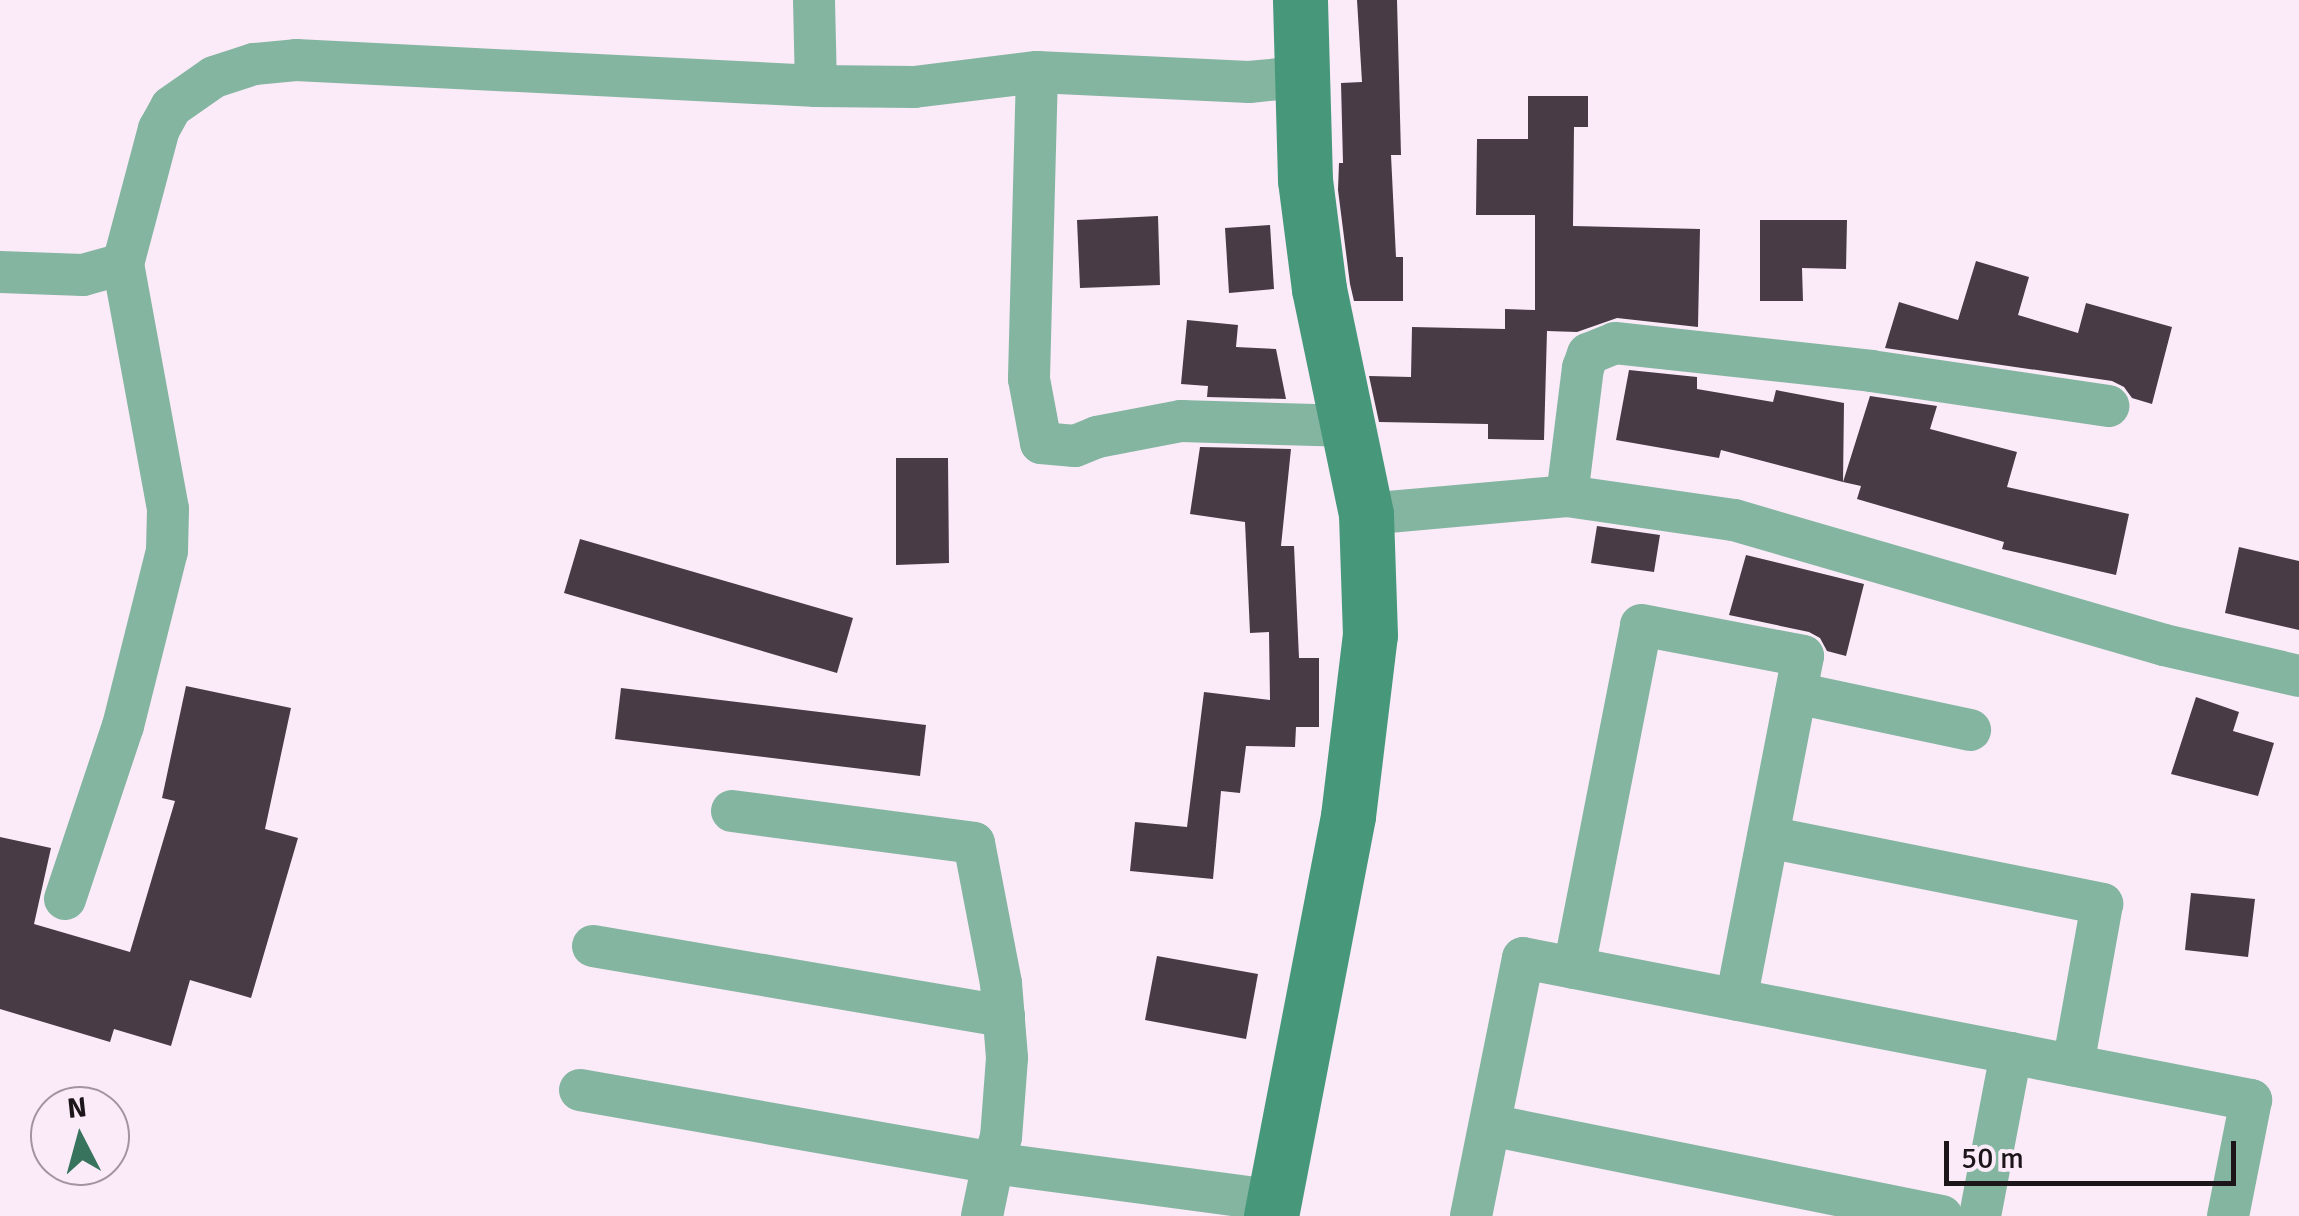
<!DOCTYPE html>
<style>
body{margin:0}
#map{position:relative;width:2299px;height:1216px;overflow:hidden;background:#fbeaf8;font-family:Signika,sans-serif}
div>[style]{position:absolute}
.building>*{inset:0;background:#483b46}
.street>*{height:42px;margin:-21px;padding:0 21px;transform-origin:21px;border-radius:21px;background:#84b5a1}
.secondary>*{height:55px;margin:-27.5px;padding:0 27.5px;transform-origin:27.5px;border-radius:27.5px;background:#47987b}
span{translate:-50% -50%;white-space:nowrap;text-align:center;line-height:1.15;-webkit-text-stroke:10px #fbeaf8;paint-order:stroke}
.north{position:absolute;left:30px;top:1086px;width:100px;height:100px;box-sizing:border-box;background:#fbeaf8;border:2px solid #a295a0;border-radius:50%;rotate:354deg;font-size:28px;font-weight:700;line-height:40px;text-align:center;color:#1c161b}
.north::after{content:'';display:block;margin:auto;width:35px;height:45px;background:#37735d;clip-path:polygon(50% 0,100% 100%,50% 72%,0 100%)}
.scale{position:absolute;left:1944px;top:1141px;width:292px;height:45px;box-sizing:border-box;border:5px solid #1c161b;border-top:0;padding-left:12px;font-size:30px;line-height:35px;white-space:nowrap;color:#1c161b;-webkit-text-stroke:8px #fbeaf8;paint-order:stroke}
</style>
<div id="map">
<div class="building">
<div style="clip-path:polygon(1357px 0,1397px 0,1401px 155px,1391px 155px,1396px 257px,1403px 257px,1403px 301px,1354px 301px,1350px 284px,1338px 190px,1339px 163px,1343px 163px,1341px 83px,1362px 82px)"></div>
<div style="clip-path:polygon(1528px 96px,1588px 96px,1588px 127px,1574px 127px,1573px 226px,1700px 229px,1698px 327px,1617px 318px,1577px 332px,1547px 331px,1544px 440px,1488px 439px,1488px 424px,1379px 422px,1369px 376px,1411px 377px,1412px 327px,1505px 329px,1505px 309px,1535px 310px,1535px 215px,1476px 215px,1477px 139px,1528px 139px)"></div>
<div style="clip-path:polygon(1158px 216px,1160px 285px,1080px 288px,1077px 220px)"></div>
<div style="clip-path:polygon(1760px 220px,1847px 220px,1846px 269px,1802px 268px,1803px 301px,1760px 301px)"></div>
<div style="clip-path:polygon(1270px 225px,1274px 289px,1229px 293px,1225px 228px)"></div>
<div style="clip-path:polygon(1976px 261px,2029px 277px,2018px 315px,2078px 333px,2086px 303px,2172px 327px,2152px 404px,2132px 398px,2124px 387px,2112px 381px,1885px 348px,1899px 302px,1958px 320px)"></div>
<div style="clip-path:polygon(1187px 320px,1238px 325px,1236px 347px,1276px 349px,1286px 399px,1207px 397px,1208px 386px,1181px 384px)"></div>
<div style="clip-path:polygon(1629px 370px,1697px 377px,1697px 389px,1773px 402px,1776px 390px,1844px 403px,1843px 482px,1721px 450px,1719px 458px,1616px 440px)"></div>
<div style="clip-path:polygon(1870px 396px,1937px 406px,1930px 429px,2017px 452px,2007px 487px,2129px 514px,2116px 575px,2002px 549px,2004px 542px,1857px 499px,1861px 486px,1843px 482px)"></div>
<div style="clip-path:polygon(1200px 447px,1291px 449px,1281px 546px,1294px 546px,1299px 658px,1319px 658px,1319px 727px,1296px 727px,1295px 747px,1246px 746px,1240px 793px,1221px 791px,1213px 879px,1130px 871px,1135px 822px,1187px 827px,1204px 692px,1270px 700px,1269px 632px,1250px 633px,1245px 522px,1190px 514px)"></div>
<div style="clip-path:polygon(896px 458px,948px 458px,949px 563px,896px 565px)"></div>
<div style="clip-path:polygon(1597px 526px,1660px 535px,1654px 572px,1591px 563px)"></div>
<div style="clip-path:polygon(580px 539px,853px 618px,837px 673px,564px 593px)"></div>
<div style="clip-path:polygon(2239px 547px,2299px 561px,2299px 630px,2225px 613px)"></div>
<div style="clip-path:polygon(1746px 555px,1864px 584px,1846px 656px,1827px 651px,1820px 638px,1809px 632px,1729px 615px)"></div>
<div style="clip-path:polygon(186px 686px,291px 708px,265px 829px,298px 838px,251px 998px,190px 980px,171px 1046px,114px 1029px,110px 1042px,0 1009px,0 837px,51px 848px,34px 924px,130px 952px,175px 801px,162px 798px)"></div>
<div style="clip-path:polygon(621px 688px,926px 725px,920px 776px,615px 739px)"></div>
<div style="clip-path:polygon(2196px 697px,2239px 712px,2233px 731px,2274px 743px,2258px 796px,2171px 774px)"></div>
<div style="clip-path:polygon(2191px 893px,2255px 899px,2248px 957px,2185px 950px)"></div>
<div style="clip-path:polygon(1157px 956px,1258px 974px,1246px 1039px,1145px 1020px)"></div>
</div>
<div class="street">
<div style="left:814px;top:0;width:86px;rotate:88.7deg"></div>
<div style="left:1037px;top:72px;width:307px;rotate:91.5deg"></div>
<div style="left:1029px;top:379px;width:65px;rotate:79.4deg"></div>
<div style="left:1041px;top:443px;width:34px;rotate:5deg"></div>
<div style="left:1075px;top:446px;width:24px;rotate:-22deg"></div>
<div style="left:1097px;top:437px;width:86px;rotate:-10.8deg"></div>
<div style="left:1181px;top:421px;width:170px;rotate:1.7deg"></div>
<div style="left:0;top:272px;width:83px;rotate:2.1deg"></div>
<div style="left:83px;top:275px;width:41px;rotate:-15.4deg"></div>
<div style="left:123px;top:264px;width:140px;rotate:-75.1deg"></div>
<div style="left:159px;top:129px;width:25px;rotate:-61deg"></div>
<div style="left:171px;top:107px;width:52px;rotate:-34.9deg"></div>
<div style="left:214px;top:77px;width:42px;rotate:-18deg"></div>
<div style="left:254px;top:64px;width:42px;rotate:-5.4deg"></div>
<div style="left:296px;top:60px;width:521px;rotate:2.86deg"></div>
<div style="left:816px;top:86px;width:98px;rotate:0.6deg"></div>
<div style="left:914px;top:87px;width:124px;rotate:-7deg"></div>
<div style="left:1037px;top:72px;width:212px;rotate:2.7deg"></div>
<div style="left:1249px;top:82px;width:51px;rotate:-5.6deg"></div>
<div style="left:1567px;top:496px;width:169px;rotate:8.2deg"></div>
<div style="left:1734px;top:520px;width:448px;rotate:16.2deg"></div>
<div style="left:2164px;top:645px;width:139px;rotate:12.9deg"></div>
<div style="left:1366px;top:514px;width:202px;rotate:-5.1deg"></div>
<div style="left:1567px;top:496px;width:129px;rotate:-82.9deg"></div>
<div style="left:1583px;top:368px;width:15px;rotate:-70deg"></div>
<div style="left:1588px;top:354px;width:29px;rotate:-22deg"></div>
<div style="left:1615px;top:343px;width:258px;rotate:6.2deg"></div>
<div style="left:1871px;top:371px;width:240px;rotate:8.4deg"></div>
<div style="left:1796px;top:693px;width:178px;rotate:12deg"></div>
<div style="left:732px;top:811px;width:244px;rotate:7.5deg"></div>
<div style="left:974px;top:843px;width:143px;rotate:79.1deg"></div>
<div style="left:1001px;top:983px;width:75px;rotate:85.4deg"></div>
<div style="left:1007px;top:1058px;width:79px;rotate:94.3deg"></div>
<div style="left:1001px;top:1137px;width:27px;rotate:107deg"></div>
<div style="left:993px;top:1163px;width:280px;rotate:7.6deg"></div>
<div style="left:1768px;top:837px;width:341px;rotate:11.3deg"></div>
<div style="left:2102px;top:904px;width:164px;rotate:100.2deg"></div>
<div style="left:65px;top:899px;width:182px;rotate:-71.5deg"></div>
<div style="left:123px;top:726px;width:180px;rotate:-75.9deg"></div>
<div style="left:167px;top:551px;width:42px;rotate:-88.6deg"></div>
<div style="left:168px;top:509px;width:249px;rotate:-100.4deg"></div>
<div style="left:593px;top:946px;width:417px;rotate:9.7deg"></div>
<div style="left:1574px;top:968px;width:349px;rotate:-78.9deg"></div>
<div style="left:1641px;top:625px;width:165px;rotate:10.8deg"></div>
<div style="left:1803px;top:656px;width:350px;rotate:101deg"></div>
<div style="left:580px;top:1090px;width:419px;rotate:10deg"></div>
<div style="left:993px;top:1163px;width:54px;rotate:101.7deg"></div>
<div style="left:1490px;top:1125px;width:461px;rotate:11.4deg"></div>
<div style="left:1471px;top:1216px;width:263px;rotate:-78.6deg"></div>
<div style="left:1523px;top:958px;width:742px;rotate:11.04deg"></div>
<div style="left:2251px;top:1100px;width:118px;rotate:101.2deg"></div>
<div style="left:1980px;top:1216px;width:166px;rotate:-79.2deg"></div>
</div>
<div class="secondary">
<div style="left:1271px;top:1216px;width:407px;rotate:-79.1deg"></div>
<div style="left:1348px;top:816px;width:182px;rotate:-83.1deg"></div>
<div style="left:1370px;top:635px;width:121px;rotate:-91.9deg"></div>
<div style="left:1366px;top:514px;width:230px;rotate:-101.8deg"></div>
<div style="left:1319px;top:289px;width:110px;rotate:-97.3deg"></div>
<div style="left:1305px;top:180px;width:180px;rotate:-91.6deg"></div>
</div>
<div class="north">N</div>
<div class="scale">50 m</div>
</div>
